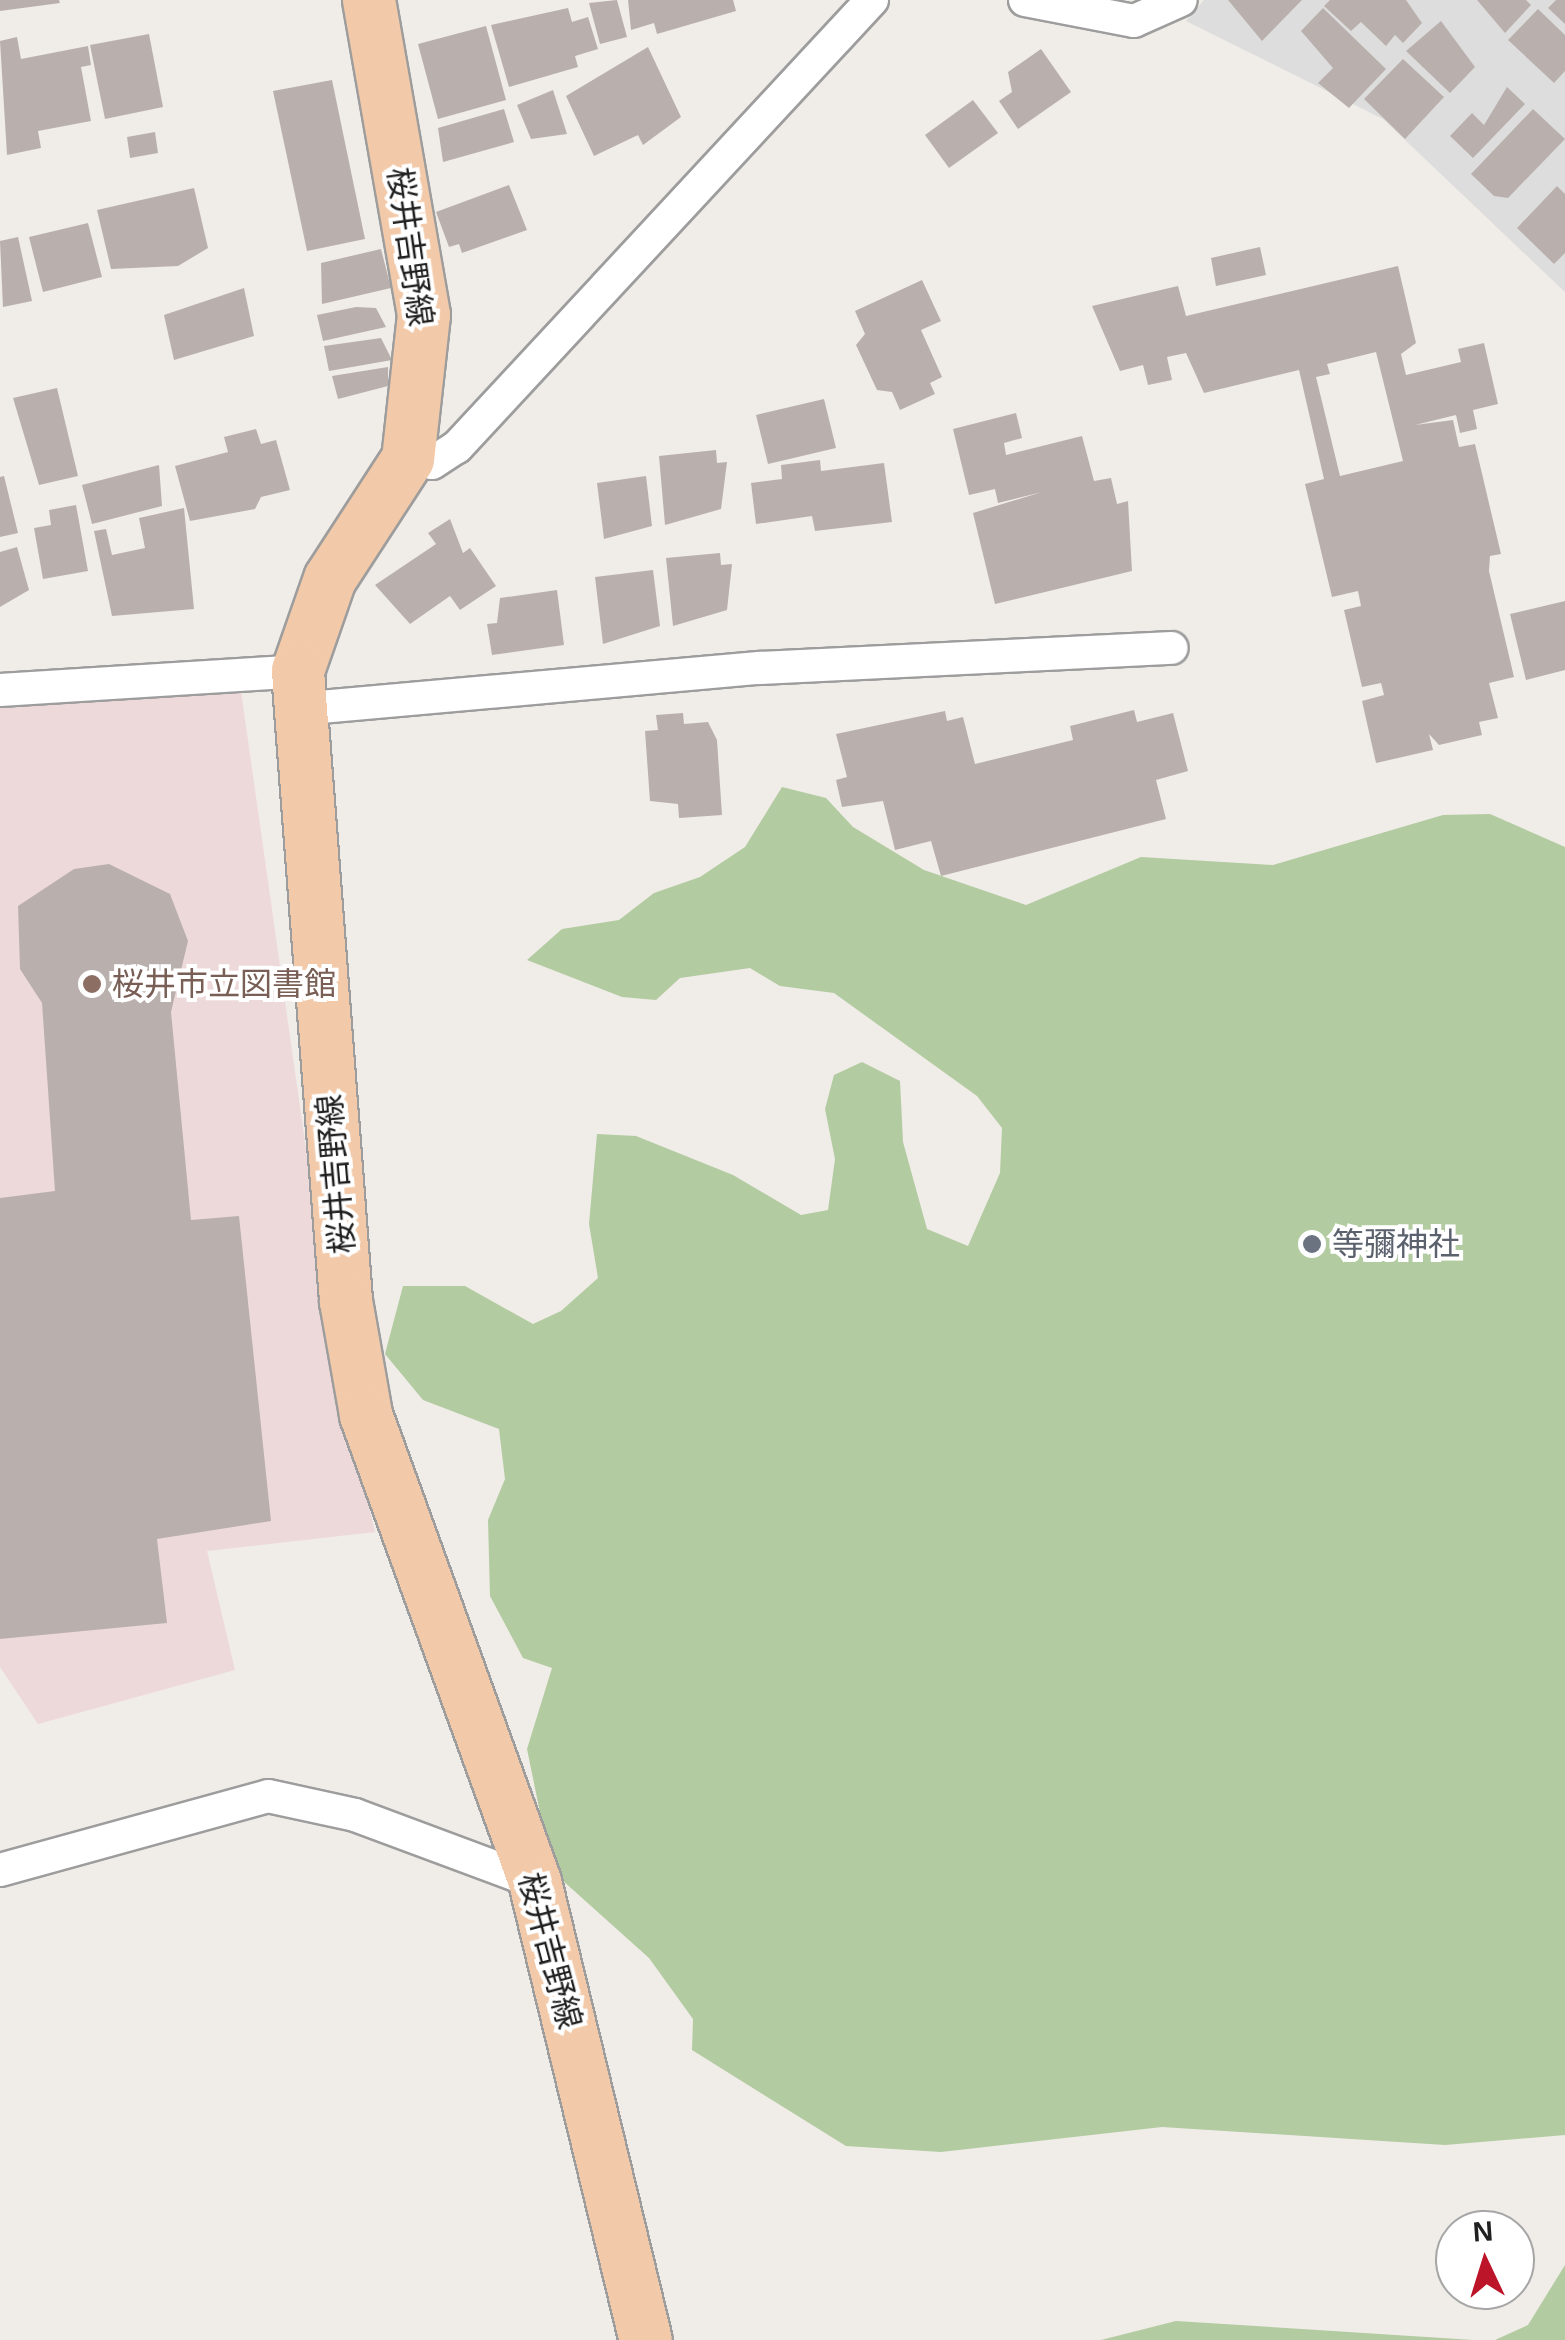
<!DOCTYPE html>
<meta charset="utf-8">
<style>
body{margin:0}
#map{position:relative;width:1565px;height:2340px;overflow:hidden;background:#f0ece7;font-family:Helvetica,"Noto Sans JP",sans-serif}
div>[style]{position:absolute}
.residential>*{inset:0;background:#dedddd}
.commercial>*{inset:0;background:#eed9da}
.forest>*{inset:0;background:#b2cba0}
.building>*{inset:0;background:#b9b0ad}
.roads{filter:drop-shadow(2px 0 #9d9d9d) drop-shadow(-2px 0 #9d9d9d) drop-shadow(0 2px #9d9d9d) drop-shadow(0 -2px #9d9d9d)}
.minor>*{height:32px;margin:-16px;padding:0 16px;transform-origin:16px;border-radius:16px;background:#fff}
.primary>*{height:52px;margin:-26px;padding:0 26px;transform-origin:26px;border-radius:26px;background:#f3caa9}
.dots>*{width:28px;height:28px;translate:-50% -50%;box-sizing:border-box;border:5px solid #fff;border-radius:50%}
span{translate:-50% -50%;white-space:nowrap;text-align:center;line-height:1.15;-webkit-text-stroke:8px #fff;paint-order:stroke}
.street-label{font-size:32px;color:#202020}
.education-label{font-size:32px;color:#785e54}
.left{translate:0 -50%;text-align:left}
.worship-label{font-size:32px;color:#5b616d}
.north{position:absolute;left:1435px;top:2210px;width:100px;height:100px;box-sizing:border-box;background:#fff;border:2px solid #a6a6a6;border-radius:50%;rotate:356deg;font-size:28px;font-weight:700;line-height:40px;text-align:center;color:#202020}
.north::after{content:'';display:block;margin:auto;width:35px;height:45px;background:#bc1428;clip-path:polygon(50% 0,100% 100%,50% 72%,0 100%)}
</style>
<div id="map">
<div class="residential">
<div style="clip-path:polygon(1204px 0,1565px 0,1565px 292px,1383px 119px,1186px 21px)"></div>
</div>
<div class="commercial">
<div style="clip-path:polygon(241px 691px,340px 1389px,375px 1532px,207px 1551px,235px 1670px,38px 1724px,0 1667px,0 704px)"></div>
</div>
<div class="forest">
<div style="clip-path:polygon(782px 787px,826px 798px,853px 827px,924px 870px,1026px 905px,1141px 857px,1273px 865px,1443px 815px,1490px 814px,1565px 847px,1565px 2135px,1445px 2145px,1162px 2127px,941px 2152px,846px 2146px,692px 2050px,693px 2019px,649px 1958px,552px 1871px,527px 1749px,552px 1668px,523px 1658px,490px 1596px,488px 1520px,505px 1479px,499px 1429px,423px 1400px,385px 1354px,403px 1286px,465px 1286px,533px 1324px,561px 1311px,598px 1278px,589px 1224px,597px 1134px,636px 1136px,733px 1175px,801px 1215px,828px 1210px,835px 1159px,825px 1109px,834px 1075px,862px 1062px,900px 1081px,903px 1142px,927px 1229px,968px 1246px,1000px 1173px,1002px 1128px,977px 1096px,834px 993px,780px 986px,750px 968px,680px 978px,656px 1000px,622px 997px,527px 960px,562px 929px,619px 920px,654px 893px,700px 877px,745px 847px)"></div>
<div style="clip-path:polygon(1565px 2265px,1565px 2340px,1495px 2340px,1528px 2325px)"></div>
<div style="clip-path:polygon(1176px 2321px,1333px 2331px,1473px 2340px,1101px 2340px)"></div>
</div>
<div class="building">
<div style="clip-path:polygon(0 0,59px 0,60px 3px,0 11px)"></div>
<div style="clip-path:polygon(617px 0,627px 37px,600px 44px,589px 3px)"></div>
<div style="clip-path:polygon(628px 0,733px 0,736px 11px,657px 34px,654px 23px,631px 30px)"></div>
<div style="clip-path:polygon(1228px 0,1302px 0,1262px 41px)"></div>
<div style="clip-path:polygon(1330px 0,1406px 0,1422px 23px,1403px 43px,1395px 35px,1386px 46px,1361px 22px,1351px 31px,1324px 6px)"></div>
<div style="clip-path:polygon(1477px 0,1526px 0,1531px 5px,1505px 33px)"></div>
<div style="clip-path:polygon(1556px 0,1565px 0,1565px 24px,1548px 8px)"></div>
<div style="clip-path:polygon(568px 8px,572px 22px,588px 17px,598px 49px,575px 56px,578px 67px,509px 87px,491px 25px)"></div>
<div style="clip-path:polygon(1323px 8px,1386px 69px,1349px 108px,1318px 83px,1333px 68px,1301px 31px)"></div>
<div style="clip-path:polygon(1538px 9px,1565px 35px,1565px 71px,1554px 83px,1508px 40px)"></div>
<div style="clip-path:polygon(1441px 21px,1475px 67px,1450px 93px,1406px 51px)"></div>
<div style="clip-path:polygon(486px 26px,506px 100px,438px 119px,418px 44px)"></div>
<div style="clip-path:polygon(149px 34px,163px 107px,105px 119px,90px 45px)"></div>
<div style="clip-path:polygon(17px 37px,21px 59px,88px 46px,91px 65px,81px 67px,91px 121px,38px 131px,41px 148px,7px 155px,0 41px)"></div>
<div style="clip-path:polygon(648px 47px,681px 117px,643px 145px,638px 135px,594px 156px,566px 96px)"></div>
<div style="clip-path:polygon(1041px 49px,1071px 92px,1018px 129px,999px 101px,1012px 92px,1008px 72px)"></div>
<div style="clip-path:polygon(1403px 59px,1444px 97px,1405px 139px,1364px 99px)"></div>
<div style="clip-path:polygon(332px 80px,365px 239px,307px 251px,273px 91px)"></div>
<div style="clip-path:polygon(1507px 87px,1525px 104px,1473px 158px,1450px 136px,1472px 113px,1484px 125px)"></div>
<div style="clip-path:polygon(553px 90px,567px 134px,531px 139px,517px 105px)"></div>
<div style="clip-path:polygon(973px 100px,998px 133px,949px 168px,925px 135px)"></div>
<div style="clip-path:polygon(504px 109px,514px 142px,443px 162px,438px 128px)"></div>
<div style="clip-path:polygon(1533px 109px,1565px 139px,1508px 198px,1494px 196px,1471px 174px)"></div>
<div style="clip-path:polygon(155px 132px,158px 153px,130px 158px,127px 137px)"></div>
<div style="clip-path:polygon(509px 185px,527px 230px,462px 253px,459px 244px,449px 247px,436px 212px)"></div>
<div style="clip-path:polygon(1557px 186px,1565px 194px,1565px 253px,1554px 264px,1517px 228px)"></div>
<div style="clip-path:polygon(194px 188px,208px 248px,178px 266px,111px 269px,97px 210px)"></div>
<div style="clip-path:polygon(88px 223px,102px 277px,43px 292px,29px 237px)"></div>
<div style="clip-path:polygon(18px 237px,32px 301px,3px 307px,0 241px)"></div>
<div style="clip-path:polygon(1260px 247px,1266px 275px,1216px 286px,1211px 258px)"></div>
<div style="clip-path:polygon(381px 249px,391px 288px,322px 304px,321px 263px)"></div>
<div style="clip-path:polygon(evenodd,1398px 266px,1416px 343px,1401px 354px,1406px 375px,1461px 362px,1458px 349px,1484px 343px,1498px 404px,1473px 410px,1477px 429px,1460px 433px,1456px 415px,1415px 425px,1453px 420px,1459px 447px,1475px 444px,1501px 554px,1490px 556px,1489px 571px,1514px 677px,1489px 683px,1498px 718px,1479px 722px,1482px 735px,1439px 745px,1429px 734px,1433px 750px,1376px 763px,1362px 701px,1384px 695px,1381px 683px,1362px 687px,1344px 610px,1361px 606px,1358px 591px,1332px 597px,1305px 484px,1324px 479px,1299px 370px,1204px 393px,1186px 353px,1167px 357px,1172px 380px,1148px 385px,1143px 365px,1120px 371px,1092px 306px,1178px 286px,1186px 316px,1398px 266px,1376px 352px,1403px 461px,1340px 476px,1316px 377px,1330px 374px,1327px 364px,1376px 352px)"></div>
<div style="clip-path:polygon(922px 280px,941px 321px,921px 330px,942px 377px,930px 383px,935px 394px,900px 410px,892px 392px,877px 390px,856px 345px,865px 334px,855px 311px)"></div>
<div style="clip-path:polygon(244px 288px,254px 336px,174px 360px,164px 315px)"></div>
<div style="clip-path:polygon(356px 307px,376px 308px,386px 327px,323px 341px,317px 315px)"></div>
<div style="clip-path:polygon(381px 338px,392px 360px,329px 371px,324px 346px)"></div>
<div style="clip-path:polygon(388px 367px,388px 386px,338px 399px,332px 376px)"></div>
<div style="clip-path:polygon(57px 388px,78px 476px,39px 485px,13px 398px)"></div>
<div style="clip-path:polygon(824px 399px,836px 448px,768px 464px,756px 415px)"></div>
<div style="clip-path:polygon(1016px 413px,1022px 438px,1004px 443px,1006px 455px,1082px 436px,1094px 481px,1111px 478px,1117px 504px,1128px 501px,1132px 571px,995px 604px,973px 513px,1042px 492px,998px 503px,995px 489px,969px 495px,953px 429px)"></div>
<div style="clip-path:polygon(256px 429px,261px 444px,276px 440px,290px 490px,261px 497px,255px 509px,190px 521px,175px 466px,228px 452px,224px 437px)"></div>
<div style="clip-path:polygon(716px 450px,717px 463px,727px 462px,721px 509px,665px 525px,659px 456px)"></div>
<div style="clip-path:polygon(820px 460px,821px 471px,884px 463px,892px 522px,815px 531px,812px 516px,756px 524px,751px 483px,782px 479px,781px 465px)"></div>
<div style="clip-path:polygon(159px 465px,162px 506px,92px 524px,82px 485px)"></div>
<div style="clip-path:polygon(4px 476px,18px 533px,0 537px,0 477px)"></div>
<div style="clip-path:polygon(646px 476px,652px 526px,604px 539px,597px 483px)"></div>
<div style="clip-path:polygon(76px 505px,88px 571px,43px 579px,34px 528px,51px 525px,49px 510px)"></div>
<div style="clip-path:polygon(184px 508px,194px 609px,112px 616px,94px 531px,106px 529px,112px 555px,145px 548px,139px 518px)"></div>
<div style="clip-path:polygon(450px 519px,463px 553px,470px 548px,496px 586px,460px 610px,450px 596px,410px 624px,375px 585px,436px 544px,428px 533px)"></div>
<div style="clip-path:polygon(17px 547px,29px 590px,0 607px,0 552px)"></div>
<div style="clip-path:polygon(720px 553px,721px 565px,732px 564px,727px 610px,673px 626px,666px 558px)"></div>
<div style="clip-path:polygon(653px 570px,660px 626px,603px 644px,595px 577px)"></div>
<div style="clip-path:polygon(557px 590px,564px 645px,492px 655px,487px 624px,497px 623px,500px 598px)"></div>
<div style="clip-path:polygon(1565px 601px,1565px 670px,1526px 680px,1510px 614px)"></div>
<div style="clip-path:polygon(1134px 710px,1137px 722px,1173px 713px,1188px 771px,1156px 780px,1166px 819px,941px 876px,931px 841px,895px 850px,883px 801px,842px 807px,836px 780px,847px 777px,836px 734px,945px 711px,947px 721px,963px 717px,975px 764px,1073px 740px,1070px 726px)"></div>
<div style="clip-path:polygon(683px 713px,684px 724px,708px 722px,717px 740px,722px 815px,679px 818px,678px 804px,650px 801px,645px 731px,658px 730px,656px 715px)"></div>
<div style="clip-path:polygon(109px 864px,170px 894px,188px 941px,171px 1012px,191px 1220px,239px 1216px,271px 1521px,157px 1539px,167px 1623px,0 1639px,0 1198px,55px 1191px,42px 1003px,20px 969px,18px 906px,74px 869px)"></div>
</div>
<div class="roads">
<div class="minor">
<div style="left:1025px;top:0;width:111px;rotate:10.9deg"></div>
<div style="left:1134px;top:21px;width:51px;rotate:-24.1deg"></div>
<div style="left:408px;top:459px;width:24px;rotate:9deg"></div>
<div style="left:432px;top:463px;width:30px;rotate:-33deg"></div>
<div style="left:457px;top:447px;width:610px;rotate:-47.13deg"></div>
<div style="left:0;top:690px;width:299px;rotate:-3.6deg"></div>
<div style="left:298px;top:709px;width:465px;rotate:-5.1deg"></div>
<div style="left:761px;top:668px;width:411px;rotate:-2.8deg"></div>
<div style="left:0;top:1870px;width:278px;rotate:-15.4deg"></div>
<div style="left:268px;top:1796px;width:89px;rotate:12.3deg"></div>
<div style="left:355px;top:1815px;width:192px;rotate:20.4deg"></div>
</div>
<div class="primary">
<div style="left:369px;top:0;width:320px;rotate:80.1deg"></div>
<div style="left:424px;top:315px;width:145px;rotate:96.3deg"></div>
<div style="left:408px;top:459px;width:143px;rotate:123deg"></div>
<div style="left:330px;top:579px;width:97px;rotate:109.2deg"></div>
<div style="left:298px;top:671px;width:632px;rotate:85.64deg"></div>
<div style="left:346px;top:1301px;width:116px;rotate:80deg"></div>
<div style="left:366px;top:1415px;width:497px;rotate:70.1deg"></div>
<div style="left:535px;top:1882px;width:471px;rotate:76.4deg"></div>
</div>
</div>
<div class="dots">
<div style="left:92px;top:984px;background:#8d6e63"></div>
<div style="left:1312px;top:1244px;background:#6b7280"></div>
</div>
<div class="street-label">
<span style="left:410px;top:247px;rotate:82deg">桜井吉野線</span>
<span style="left:336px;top:1174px;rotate:-95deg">桜井吉野線</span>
<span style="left:550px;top:1951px;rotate:75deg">桜井吉野線</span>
</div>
<div class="education-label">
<span class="left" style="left:112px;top:984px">桜井市立図書館</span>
</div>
<div class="worship-label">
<span class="left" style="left:1332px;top:1244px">等彌神社</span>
</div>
<div class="north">N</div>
</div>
